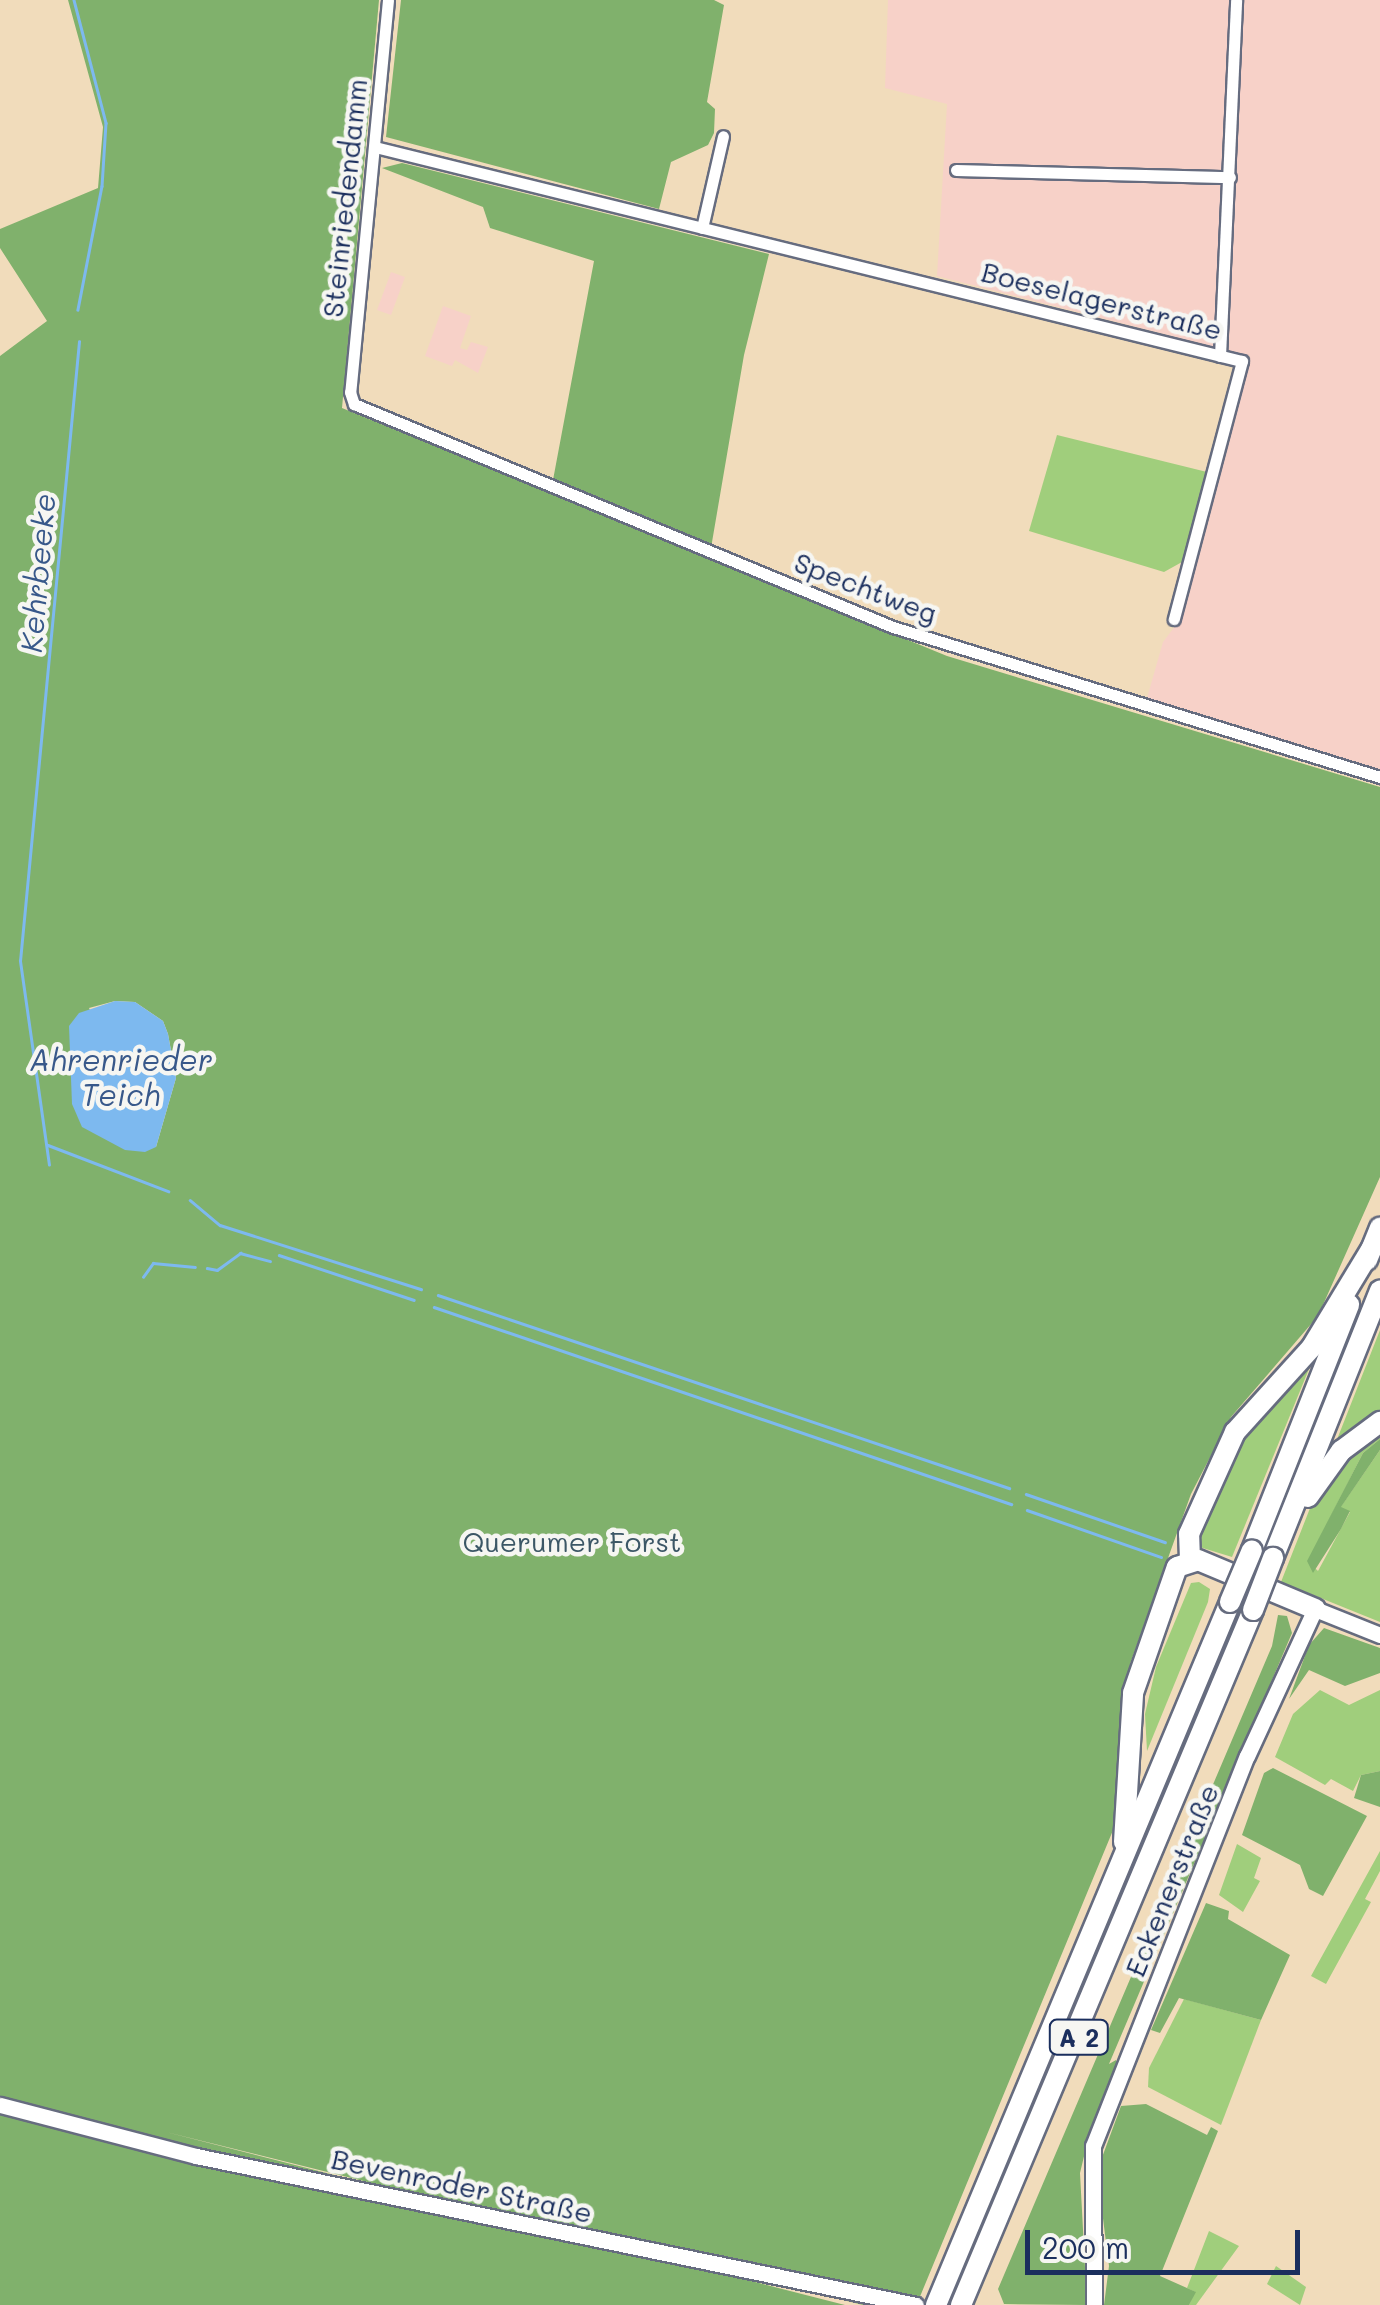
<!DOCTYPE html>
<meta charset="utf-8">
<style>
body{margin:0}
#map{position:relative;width:1380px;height:2305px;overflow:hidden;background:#f1dcbb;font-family:Mali,sans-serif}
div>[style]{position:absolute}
.built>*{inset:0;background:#f7d1c8}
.green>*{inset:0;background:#a0ce7c}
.forest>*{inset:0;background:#80b16c}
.water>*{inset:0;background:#7db9ef}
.stream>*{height:2.5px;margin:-1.25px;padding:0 1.25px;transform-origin:1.25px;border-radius:1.25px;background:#7db9ef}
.roads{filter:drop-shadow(2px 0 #666c7f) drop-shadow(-2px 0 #666c7f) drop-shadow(0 2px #666c7f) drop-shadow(0 -2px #666c7f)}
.minor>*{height:11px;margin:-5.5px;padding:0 5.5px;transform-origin:5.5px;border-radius:5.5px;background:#fff}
.secondary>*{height:15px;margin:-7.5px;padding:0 7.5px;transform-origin:7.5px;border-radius:7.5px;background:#fff}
.motorway>*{height:20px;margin:-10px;padding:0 10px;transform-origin:10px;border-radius:10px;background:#fff}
.bridges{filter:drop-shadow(2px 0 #666c7f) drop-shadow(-2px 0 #666c7f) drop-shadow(0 2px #666c7f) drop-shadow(0 -2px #666c7f)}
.motorway-bridge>*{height:20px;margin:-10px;padding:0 10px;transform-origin:10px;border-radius:10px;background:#fff}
span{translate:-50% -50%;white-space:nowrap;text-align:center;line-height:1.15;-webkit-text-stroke:9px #f6f6f2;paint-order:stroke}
.shield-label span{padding:2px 8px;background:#f6f6f2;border:2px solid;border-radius:8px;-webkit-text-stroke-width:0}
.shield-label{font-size:25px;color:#1b2f5e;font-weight:700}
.street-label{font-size:28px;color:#1b2f5e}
.park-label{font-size:28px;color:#3c5766}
.water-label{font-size:30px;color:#38588a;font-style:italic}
.scale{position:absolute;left:1025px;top:2230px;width:275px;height:45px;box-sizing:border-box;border:5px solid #1b2f5e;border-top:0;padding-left:12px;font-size:30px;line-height:35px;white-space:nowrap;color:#1b2f5e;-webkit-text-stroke:8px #f6f6f2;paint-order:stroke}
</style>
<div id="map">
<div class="built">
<div style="clip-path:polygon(888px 0,1380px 0,1380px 771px,1147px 698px,1163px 642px,1179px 621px,1250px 356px,937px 276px,947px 104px,885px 88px)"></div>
<div style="clip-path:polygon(391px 272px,405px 277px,391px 315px,377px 310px)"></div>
<div style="clip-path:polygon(443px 306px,471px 316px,460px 348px,467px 350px,471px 342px,488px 347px,478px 373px,455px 360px,452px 366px,425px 356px)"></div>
</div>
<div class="green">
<div style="clip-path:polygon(1057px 435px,1207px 472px,1182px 562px,1164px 572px,1029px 531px)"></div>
<div style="clip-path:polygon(1380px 1330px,1380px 1439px,1363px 1453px,1308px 1561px,1318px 1571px,1350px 1512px,1340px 1508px,1380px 1450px,1380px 1622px,1281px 1582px)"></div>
<div style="clip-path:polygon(1318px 1347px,1232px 1557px,1193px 1545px,1246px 1431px)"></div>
<div style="clip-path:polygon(1199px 1582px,1210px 1589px,1208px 1602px,1147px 1751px,1145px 1714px,1156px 1667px,1191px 1583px)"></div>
<div style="clip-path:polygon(1320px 1690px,1349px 1705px,1380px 1690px,1380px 1771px,1361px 1775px,1353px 1791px,1331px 1779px,1325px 1785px,1275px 1757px,1293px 1714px)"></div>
<div style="clip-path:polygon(1237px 1844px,1261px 1858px,1254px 1878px,1260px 1881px,1243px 1912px,1219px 1895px)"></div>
<div style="clip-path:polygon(1380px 1851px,1380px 1871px,1365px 1899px,1371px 1902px,1326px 1984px,1311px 1976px)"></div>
<div style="clip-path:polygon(1184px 1999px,1261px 2020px,1221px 2125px,1148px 2087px,1149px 2068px)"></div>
<div style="clip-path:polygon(1209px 2231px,1239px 2246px,1196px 2305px,1189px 2305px,1195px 2292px,1187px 2288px)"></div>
<div style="clip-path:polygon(1276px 2266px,1306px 2287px,1300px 2305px,1267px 2284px)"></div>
</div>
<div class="forest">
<div style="clip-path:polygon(evenodd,68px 0,379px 0,342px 408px,947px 656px,1380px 787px,1380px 1177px,1318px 1316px,1231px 1417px,1191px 1494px,1130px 1664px,1116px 1823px,919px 2299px,863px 2305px,166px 2132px,845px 2305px,0 2305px,0 356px,47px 321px,0 248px,0 229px,98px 188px,103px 127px,68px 0,115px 1001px,135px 1002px,163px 1021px,168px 1034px,176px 1078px,156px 1147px,89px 1008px,115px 1001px)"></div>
<div style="clip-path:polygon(401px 0,714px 0,724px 5px,707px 102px,715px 109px,714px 133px,708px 145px,671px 162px,659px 209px,386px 137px)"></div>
<div style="clip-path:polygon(402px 163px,769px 254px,744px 355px,711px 548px,553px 480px,594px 261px,490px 228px,483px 207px,382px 168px)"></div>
<div style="clip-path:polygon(1380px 1439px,1380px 1450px,1341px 1507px,1350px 1511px,1341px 1529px,1313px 1573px,1307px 1561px,1363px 1453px)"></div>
<div style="clip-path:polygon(1278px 1615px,1287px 1616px,1292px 1633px,1109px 2064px,1116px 2060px,1118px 2068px,1086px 2148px,1080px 2173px,1087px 2305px,1004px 2304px,998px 2289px,1272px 1646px)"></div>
<div style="clip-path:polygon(1324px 1628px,1380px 1648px,1380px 1673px,1345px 1686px,1309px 1670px,1289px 1699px,1309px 1645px)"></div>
<div style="clip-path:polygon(1273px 1768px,1367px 1816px,1323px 1896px,1309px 1889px,1300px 1865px,1242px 1835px,1264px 1773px)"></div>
<div style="clip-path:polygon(1380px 1771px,1380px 1807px,1354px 1798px,1361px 1775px)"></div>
<div style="clip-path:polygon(1206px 1903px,1229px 1911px,1228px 1919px,1290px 1955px,1261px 2020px,1179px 1998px,1160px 2033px,1151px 2030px)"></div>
<div style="clip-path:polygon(1146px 2104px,1207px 2135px,1211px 2127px,1218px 2131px,1160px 2276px,1196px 2292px,1189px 2305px,1104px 2305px,1109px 2266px,1097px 2171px,1121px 2106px)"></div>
</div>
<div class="water">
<div style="clip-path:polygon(115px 1001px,135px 1002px,163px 1021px,168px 1034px,176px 1078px,156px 1147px,145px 1152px,125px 1150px,82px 1127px,72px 1104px,69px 1026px,79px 1013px)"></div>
</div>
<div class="stream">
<div style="left:74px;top:0;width:127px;rotate:75.4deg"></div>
<div style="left:106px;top:123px;width:63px;rotate:93.6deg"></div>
<div style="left:102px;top:186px;width:126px;rotate:101deg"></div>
<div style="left:48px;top:1145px;width:129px;rotate:21deg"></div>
<div style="left:49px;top:1165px;width:206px;rotate:-98.1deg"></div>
<div style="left:20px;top:961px;width:622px;rotate:-84.56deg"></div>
<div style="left:190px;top:1200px;width:39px;rotate:40deg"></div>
<div style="left:220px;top:1225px;width:211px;rotate:17.7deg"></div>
<div style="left:279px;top:1255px;width:142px;rotate:18.4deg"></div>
<div style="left:207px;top:1268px;width:10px;rotate:11deg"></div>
<div style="left:217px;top:1270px;width:29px;rotate:-36deg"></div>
<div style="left:240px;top:1253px;width:31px;rotate:15deg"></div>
<div style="left:143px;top:1277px;width:17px;rotate:-54deg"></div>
<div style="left:153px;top:1263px;width:42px;rotate:5.4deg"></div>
<div style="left:438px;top:1295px;width:603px;rotate:18.68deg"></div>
<div style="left:434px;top:1307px;width:610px;rotate:18.85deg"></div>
<div style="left:1026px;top:1494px;width:147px;rotate:19.1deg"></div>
<div style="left:1027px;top:1510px;width:142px;rotate:19.3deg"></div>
</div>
<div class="roads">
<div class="minor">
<div style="left:388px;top:0;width:394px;rotate:95.5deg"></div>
<div style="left:350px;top:392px;width:13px;rotate:72deg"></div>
<div style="left:354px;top:404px;width:583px;rotate:22.48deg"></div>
<div style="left:893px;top:627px;width:510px;rotate:17.12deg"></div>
<div style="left:375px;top:147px;width:893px;rotate:13.87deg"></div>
<div style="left:1242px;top:361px;width:267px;rotate:104.8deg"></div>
<div style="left:956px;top:170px;width:274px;rotate:1.5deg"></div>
<div style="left:702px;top:228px;width:94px;rotate:-77.1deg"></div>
<div style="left:1220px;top:356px;width:356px;rotate:-87.4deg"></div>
</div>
<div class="secondary">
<div style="left:0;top:2105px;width:203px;rotate:14.6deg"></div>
<div style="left:196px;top:2156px;width:735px;rotate:11.69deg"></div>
<div style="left:1094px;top:2305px;width:159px;rotate:-90.4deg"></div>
<div style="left:1093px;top:2146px;width:419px;rotate:-68.5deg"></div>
<div style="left:1247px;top:1756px;width:162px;rotate:-65.2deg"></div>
<div style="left:1315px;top:1609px;width:70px;rotate:21.8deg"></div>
</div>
<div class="motorway">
<div style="left:1367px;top:1260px;width:35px;rotate:-68deg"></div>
<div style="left:1308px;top:1497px;width:57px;rotate:-54.3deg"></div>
<div style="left:1341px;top:1451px;width:49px;rotate:-36.6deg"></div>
<div style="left:1252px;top:1550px;width:264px;rotate:-68.4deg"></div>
<div style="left:1273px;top:1558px;width:288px;rotate:-68.2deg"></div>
<div style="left:1190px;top:1560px;width:26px;rotate:-92deg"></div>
<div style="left:1189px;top:1534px;width:112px;rotate:-65.7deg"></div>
<div style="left:1235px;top:1432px;width:115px;rotate:-47.8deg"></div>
<div style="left:1312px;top:1347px;width:116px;rotate:-58.8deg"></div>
<div style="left:1124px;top:1842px;width:149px;rotate:-86.5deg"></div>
<div style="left:1133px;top:1693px;width:133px;rotate:-70.8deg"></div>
<div style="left:1177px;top:1567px;width:22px;rotate:-18deg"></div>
<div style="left:1198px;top:1560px;width:127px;rotate:22.7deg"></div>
<div style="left:936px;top:2305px;width:762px;rotate:-67.3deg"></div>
<div style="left:961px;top:2305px;width:754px;rotate:-67.21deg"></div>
</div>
</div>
<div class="bridges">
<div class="motorway-bridge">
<div style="left:1230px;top:1602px;width:56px;rotate:-67.1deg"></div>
<div style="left:1253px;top:1610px;width:56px;rotate:-69deg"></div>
</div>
</div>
<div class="shield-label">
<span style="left:1079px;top:2037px">A 2</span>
</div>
<div class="street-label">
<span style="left:344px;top:198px;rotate:-84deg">Steinriedendamm</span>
<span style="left:1102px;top:300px;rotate:14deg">Boeselagerstraße</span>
<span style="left:866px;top:587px;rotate:21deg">Spechtweg</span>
<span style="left:1171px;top:1880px;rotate:-68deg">Eckenerstraße</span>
<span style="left:462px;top:2185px;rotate:12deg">Bevenroder Straße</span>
</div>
<div class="park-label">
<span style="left:572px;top:1541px">Querumer Forst</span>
</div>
<div class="water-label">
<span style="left:37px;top:573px;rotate:-85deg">Kehrbeeke</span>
<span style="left:121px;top:1076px">Ahrenrieder<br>Teich</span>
</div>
<div class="scale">200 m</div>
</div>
